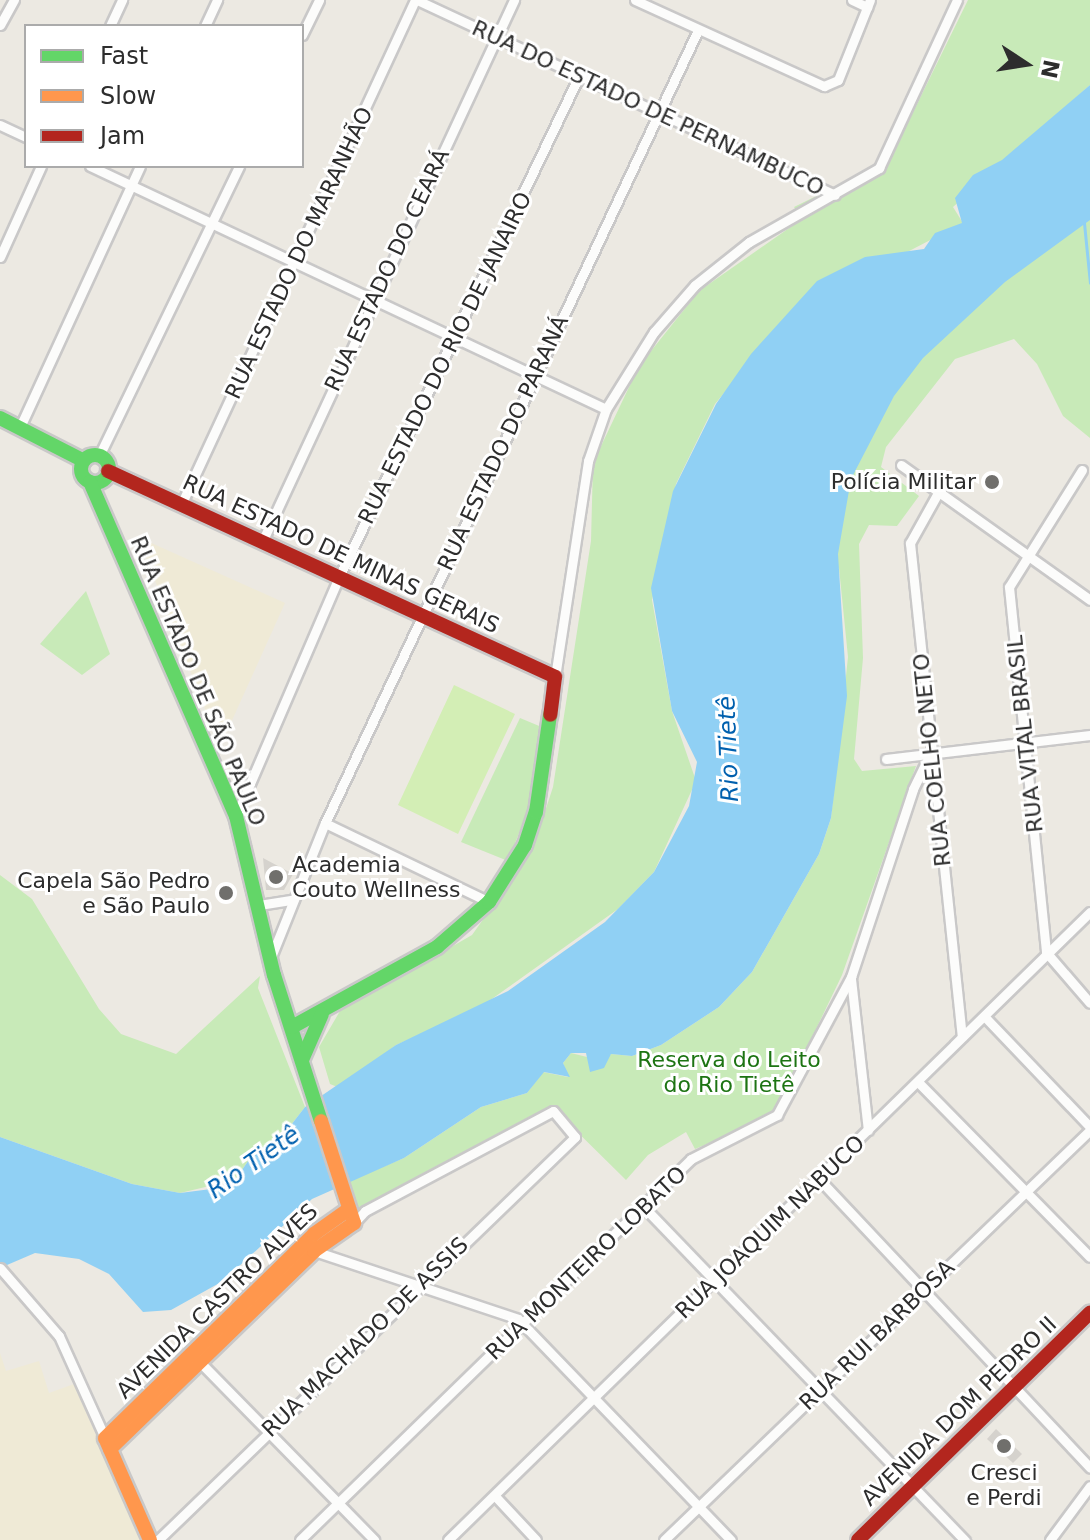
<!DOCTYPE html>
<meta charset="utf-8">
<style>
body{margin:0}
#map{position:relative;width:1090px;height:1540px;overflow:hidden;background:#ece9e2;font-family:"DejaVu Sans",sans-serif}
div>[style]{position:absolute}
.education>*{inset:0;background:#efead6}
.green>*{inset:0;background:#c8eab8}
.pitch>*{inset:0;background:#d3eeb5}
.water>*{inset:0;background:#90d0f4}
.stream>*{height:3px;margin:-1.5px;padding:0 1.5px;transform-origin:1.5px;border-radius:1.5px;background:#90d0f4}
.building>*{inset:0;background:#d5d2cd}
.roads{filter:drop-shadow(2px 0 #c9c8c8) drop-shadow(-2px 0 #c9c8c8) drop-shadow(0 2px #c9c8c8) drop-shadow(0 -2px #c9c8c8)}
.street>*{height:9px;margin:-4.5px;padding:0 4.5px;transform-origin:4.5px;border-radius:4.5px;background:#fcfcfb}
.fast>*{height:14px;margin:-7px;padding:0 7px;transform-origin:7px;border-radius:7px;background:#63d668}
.fast>.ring{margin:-7px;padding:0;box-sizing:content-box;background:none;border:14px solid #63d668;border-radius:50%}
.slow>*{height:14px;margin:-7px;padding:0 7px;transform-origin:7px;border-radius:7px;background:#ff974d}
.jam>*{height:14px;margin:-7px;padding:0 7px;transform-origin:7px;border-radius:7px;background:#b3261e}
.dots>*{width:22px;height:22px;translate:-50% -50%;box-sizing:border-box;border:4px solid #fff;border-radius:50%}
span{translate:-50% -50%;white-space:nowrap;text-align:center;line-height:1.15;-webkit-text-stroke:6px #fff;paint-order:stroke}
.street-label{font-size:22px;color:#2d2d2d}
.poi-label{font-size:22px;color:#2d2d2d}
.right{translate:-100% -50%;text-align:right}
.left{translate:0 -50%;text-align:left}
.park-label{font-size:22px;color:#1d7413}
.water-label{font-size:24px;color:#0060ae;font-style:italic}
.legend{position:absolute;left:24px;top:24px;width:280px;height:144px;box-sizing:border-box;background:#fff;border:2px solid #ababab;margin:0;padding:10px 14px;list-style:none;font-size:24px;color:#2d2d2d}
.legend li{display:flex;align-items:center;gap:16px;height:40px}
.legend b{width:40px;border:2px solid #ababab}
.north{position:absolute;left:986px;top:24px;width:80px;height:80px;-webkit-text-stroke:6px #fff;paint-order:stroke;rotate:102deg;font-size:22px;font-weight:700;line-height:32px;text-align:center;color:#2d2d2d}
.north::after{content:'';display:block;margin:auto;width:28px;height:36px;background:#2d2d2d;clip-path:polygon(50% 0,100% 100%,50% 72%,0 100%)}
</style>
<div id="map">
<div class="education">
<div style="clip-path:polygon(138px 537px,285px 603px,220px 747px)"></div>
<div style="clip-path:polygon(0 1353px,6px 1371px,39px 1361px,49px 1393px,74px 1384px,143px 1540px,0 1540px)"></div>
</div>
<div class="green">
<div style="clip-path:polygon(968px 0,1090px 0,1090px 85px,953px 207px,963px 223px,790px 313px,715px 404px,676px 484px,652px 600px,672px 711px,696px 781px,654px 872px,618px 909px,475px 1011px,396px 1045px,340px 1088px,330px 1084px,319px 1047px,340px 1011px,472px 935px,532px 851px,553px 787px,591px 541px,593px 463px,639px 366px,699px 291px,802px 219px,794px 207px,877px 166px,896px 147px)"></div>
<div style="clip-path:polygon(1090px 206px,1090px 438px,1063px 416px,1037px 364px,1014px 339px,955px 359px,886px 447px,881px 467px,919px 496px,897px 526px,869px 525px,859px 544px,863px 658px,854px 759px,862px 771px,916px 766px,842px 975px,780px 1104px,767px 1119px,695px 1149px,686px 1132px,648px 1155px,626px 1180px,554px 1109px,354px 1221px,342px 1184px,404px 1158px,481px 1107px,527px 1093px,543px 1072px,568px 1077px,563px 1063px,571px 1053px,603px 1061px,611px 1054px,632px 1056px,661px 1045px,719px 1007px,752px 972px,819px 854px,831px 818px,848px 657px,839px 568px,825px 564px,871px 400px)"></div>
<div style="clip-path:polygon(86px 591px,110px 654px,82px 675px,40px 644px)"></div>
<div style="clip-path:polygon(520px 718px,544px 728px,534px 795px,508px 861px,461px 842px)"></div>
<div style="clip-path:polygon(0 875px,32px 899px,99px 1009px,121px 1034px,176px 1054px,260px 976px,258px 988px,305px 1107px,284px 1134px,253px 1154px,235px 1180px,180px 1193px,132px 1184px,0 1137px)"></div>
</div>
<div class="pitch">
<div style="clip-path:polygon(454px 685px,515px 714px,458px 834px,398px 805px)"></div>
</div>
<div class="water">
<div style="clip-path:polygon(1090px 85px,1090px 220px,1005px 282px,923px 358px,894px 396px,851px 479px,838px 554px,847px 696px,831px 818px,819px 854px,752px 972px,719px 1007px,661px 1045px,632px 1056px,611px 1054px,604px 1068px,590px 1072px,586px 1053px,571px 1053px,563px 1063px,570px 1077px,544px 1072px,527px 1093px,481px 1107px,404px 1158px,312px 1199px,223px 1281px,171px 1310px,143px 1312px,109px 1274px,79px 1259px,35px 1253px,0 1268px,0 1137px,132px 1184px,180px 1193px,219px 1188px,235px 1180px,253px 1154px,284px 1134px,305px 1107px,396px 1045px,508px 991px,605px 922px,654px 872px,689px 806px,697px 762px,672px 711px,651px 588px,673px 491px,716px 404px,751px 354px,817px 281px,865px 257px,924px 249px,935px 233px,962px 223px,955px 198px,973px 175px,1002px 160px)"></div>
</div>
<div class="stream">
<div style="left:1084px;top:223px;width:60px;rotate:84.3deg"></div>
</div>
<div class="building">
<div style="clip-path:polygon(263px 858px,293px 874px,284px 890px,266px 890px)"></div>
<div style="clip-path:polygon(996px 1429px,1022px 1454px,1013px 1463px,987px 1439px)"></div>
</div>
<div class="roads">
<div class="street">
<div style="left:417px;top:0;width:461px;rotate:25deg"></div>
<div style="left:635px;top:0;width:208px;rotate:24.5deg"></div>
<div style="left:824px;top:86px;width:15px;rotate:-23deg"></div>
<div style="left:838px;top:80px;width:86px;rotate:-68.2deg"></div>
<div style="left:852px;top:0;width:17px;rotate:25deg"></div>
<div style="left:0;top:25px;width:29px;rotate:-61deg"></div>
<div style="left:110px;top:26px;width:29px;rotate:-65deg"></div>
<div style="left:205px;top:26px;width:29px;rotate:-65deg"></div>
<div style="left:302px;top:35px;width:39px;rotate:-64deg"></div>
<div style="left:0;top:125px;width:29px;rotate:25deg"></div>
<div style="left:90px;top:166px;width:570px;rotate:25.22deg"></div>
<div style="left:0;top:257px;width:100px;rotate:-65.7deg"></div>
<div style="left:20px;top:427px;width:287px;rotate:-65.3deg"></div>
<div style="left:99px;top:456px;width:322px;rotate:-64.2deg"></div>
<div style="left:901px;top:465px;width:232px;rotate:35.5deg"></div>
<div style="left:1082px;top:470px;width:138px;rotate:122deg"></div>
<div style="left:1009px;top:587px;width:367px;rotate:84.2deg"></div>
<div style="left:1046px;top:952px;width:67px;rotate:49.2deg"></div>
<div style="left:939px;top:491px;width:60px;rotate:119.1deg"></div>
<div style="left:910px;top:543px;width:496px;rotate:84deg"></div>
<div style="left:181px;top:505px;width:557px;rotate:-65.14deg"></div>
<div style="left:262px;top:542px;width:598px;rotate:-65.06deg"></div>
<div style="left:555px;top:677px;width:219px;rotate:-81.3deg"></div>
<div style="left:588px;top:461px;width:55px;rotate:-70.9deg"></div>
<div style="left:606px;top:409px;width:91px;rotate:-58.1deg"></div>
<div style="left:654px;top:332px;width:62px;rotate:-48.9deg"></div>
<div style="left:695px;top:285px;width:69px;rotate:-38.5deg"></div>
<div style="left:749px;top:242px;width:150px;rotate:-29.6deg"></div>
<div style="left:879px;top:168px;width:185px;rotate:-65.1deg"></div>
<div style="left:886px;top:759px;width:205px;rotate:-6.7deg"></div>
<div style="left:236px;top:816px;width:260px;rotate:-66.7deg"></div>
<div style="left:339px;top:577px;width:556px;rotate:-64.4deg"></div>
<div style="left:325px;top:823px;width:182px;rotate:25.7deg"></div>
<div style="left:259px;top:905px;width:32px;rotate:-9deg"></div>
<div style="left:271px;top:957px;width:144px;rotate:-68.1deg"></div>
<div style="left:325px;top:823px;width:876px;rotate:-64.81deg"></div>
<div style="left:851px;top:979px;width:152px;rotate:83.6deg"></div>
<div style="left:984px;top:1016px;width:153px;rotate:46.3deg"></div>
<div style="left:918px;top:1082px;width:245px;rotate:45.5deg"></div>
<div style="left:819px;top:1179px;width:396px;rotate:46.8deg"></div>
<div style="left:644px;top:1207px;width:463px;rotate:46.1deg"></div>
<div style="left:314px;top:1251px;width:215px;rotate:18.4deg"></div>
<div style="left:518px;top:1319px;width:307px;rotate:46.1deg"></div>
<div style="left:0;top:1268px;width:90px;rotate:49.1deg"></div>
<div style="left:59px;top:1336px;width:112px;rotate:65.7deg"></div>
<div style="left:196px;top:1358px;width:255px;rotate:45.6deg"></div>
<div style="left:495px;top:1496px;width:60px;rotate:47deg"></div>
<div style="left:158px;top:1540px;width:580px;rotate:-44.02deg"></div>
<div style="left:575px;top:1137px;width:34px;rotate:-130deg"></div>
<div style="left:553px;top:1111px;width:213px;rotate:152deg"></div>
<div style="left:365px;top:1211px;width:16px;rotate:133deg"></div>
<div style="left:300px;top:1540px;width:546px;rotate:-44.26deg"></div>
<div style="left:691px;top:1159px;width:97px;rotate:-27.1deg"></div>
<div style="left:777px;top:1115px;width:157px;rotate:-61.8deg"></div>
<div style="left:851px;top:977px;width:198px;rotate:-71.7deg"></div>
<div style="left:913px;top:789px;width:39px;rotate:-64deg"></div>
<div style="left:448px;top:1540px;width:898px;rotate:-44.37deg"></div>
<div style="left:664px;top:1540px;width:591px;rotate:-43.9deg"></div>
<div style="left:1050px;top:1540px;width:67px;rotate:-53.5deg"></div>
</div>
<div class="fast">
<div style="left:0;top:418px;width:94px;rotate:27.1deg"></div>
<div class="ring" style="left:81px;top:455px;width:14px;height:14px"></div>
<div style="left:90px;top:482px;width:365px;rotate:66.4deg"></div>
<div style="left:236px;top:816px;width:163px;rotate:76.6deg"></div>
<div style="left:274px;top:975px;width:153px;rotate:72.2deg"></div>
<div style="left:292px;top:1027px;width:166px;rotate:-28.9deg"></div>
<div style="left:437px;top:947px;width:69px;rotate:-40.9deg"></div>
<div style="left:489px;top:902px;width:67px;rotate:-57.7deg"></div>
<div style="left:525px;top:845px;width:35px;rotate:-72deg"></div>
<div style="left:536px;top:812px;width:98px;rotate:-81.8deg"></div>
<div style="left:302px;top:1060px;width:50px;rotate:-66.5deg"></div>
</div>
<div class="slow">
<div style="left:110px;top:1449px;width:284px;rotate:-44.1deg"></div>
<div style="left:314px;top:1251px;width:49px;rotate:-35deg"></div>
<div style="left:354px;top:1223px;width:107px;rotate:-107.9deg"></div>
<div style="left:150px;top:1540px;width:111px;rotate:-113.8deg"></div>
<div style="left:105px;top:1438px;width:292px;rotate:-44.3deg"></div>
<div style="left:314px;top:1234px;width:43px;rotate:-35.5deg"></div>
</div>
<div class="jam">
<div style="left:108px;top:471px;width:492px;rotate:24.7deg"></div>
<div style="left:555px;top:677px;width:38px;rotate:97deg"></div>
<div style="left:858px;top:1540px;width:325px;rotate:-44.4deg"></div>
</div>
</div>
<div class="dots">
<div style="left:992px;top:482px;background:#706f6c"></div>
<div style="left:276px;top:877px;background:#706f6c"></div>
<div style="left:226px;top:893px;background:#706f6c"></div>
<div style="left:1004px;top:1446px;background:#706f6c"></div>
</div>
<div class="street-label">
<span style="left:648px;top:108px;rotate:25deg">RUA DO ESTADO DE PERNAMBUCO</span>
<span style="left:299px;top:253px;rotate:-65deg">RUA ESTADO DO MARANHÃO</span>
<span style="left:387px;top:270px;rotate:-65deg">RUA ESTADO DO CEARÁ</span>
<span style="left:445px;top:358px;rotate:-64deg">RUA ESTADO DO RIO DE JANAIRO</span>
<span style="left:503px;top:443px;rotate:-65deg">RUA ESTADO DO PARANÁ</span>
<span style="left:341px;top:554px;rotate:25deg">RUA ESTADO DE MINAS GERAIS</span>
<span style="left:198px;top:681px;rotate:67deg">RUA ESTADO DE SÃO PAULO</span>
<span style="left:1025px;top:734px;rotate:-96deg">RUA VITAL BRASIL</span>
<span style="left:932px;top:760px;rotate:-96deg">RUA COELHO NETO</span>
<span style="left:770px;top:1227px;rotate:-44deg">RUA JOAQUIM NABUCO</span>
<span style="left:586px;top:1263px;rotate:-44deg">RUA MONTEIRO LOBATO</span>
<span style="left:217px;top:1301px;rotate:-44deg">AVENIDA CASTRO ALVES</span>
<span style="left:877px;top:1335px;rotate:-44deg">RUA RUI BARBOSA</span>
<span style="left:365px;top:1337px;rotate:-44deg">RUA MACHADO DE ASSIS</span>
<span style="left:959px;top:1411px;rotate:-44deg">AVENIDA DOM PEDRO II</span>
</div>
<div class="poi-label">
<span class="right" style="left:976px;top:482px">Polícia Militar</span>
<span class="left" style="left:292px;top:877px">Academia<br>Couto Wellness</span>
<span class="right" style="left:210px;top:893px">Capela São Pedro<br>e São Paulo</span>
<span style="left:1004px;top:1485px">Cresci<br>e Perdi</span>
</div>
<div class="park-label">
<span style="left:729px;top:1072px">Reserva do Leito<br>do Rio Tietê</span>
</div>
<div class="water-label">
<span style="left:729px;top:749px;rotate:-92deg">Rio Tietê</span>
<span style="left:254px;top:1163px;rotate:-35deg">Rio Tietê</span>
</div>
<ul class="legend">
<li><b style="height:10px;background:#63d668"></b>Fast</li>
<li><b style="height:10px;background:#ff974d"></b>Slow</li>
<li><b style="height:10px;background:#b3261e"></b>Jam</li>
</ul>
<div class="north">N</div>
</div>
